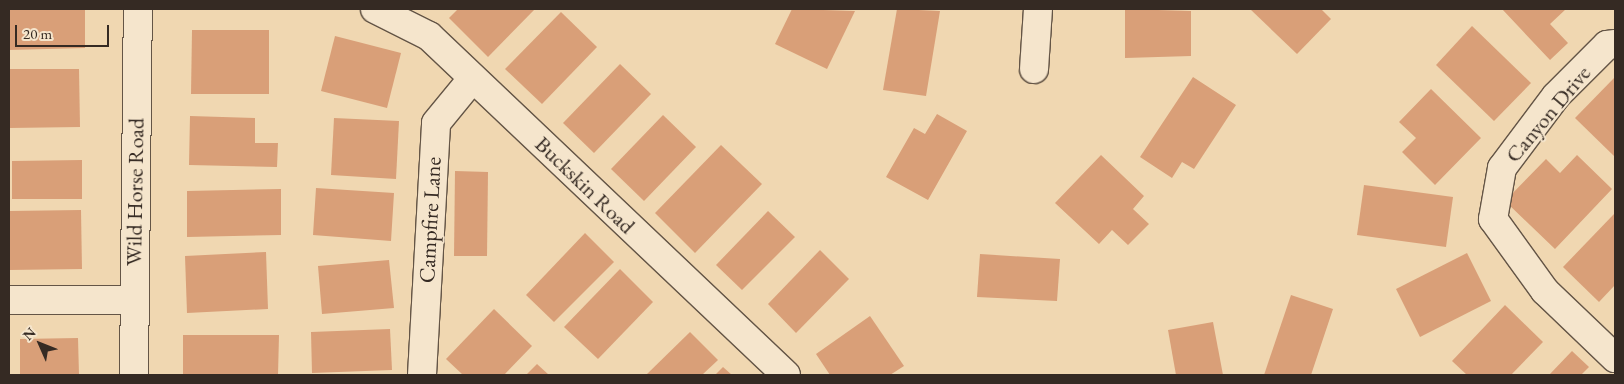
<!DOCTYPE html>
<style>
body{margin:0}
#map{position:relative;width:1624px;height:384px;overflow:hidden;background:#f0d7b1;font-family:"EB Garamond",serif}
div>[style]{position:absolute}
.building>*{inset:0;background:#d99f78}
.roads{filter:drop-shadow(1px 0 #645546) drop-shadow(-1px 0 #645546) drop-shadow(0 1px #645546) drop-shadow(0 -1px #645546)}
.minor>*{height:28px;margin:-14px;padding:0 14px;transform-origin:14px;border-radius:14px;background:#f5e5cc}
span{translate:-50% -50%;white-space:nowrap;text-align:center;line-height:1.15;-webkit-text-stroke:4px #f5e5cc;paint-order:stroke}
.street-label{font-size:22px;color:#352a23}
.frame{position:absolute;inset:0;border:10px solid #352a23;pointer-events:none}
.north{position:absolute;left:15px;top:319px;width:50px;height:50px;-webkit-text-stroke:4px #f5e5cc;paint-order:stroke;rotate:314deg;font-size:14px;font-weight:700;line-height:20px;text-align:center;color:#352a23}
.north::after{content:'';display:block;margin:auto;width:18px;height:22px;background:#352a23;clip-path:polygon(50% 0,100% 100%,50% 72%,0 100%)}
.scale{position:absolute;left:15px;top:25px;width:94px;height:22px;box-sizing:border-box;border:2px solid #352a23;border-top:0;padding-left:6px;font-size:15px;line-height:18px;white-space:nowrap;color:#352a23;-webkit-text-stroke:4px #f5e5cc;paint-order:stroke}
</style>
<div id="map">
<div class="building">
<div style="clip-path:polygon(9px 9px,85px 9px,85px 48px,9px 50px)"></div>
<div style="clip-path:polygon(458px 9px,535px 9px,488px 57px,449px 18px)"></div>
<div style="clip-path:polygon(792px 9px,855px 11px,827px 69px,775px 44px)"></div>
<div style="clip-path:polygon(897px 9px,940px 11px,926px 96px,883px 90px)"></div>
<div style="clip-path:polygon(1125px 9px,1191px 11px,1191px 56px,1125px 58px)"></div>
<div style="clip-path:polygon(1250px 9px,1321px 9px,1331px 19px,1297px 54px)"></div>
<div style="clip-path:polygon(1502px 9px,1566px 9px,1550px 24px,1568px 43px,1550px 60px)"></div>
<div style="clip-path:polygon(561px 12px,597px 47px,542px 104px,505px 69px)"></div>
<div style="clip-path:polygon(1472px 26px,1531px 83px,1494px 121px,1436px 65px)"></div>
<div style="clip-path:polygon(192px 30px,269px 30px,269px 94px,191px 94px)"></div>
<div style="clip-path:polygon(335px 36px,401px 53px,387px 108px,321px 91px)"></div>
<div style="clip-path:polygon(620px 64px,651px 94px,594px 153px,563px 123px)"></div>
<div style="clip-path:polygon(9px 69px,79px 69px,80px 127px,9px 128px)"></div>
<div style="clip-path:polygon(1193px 77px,1236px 105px,1194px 169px,1182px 162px,1172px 178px,1140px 157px)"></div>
<div style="clip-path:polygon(1615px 77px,1615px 157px,1575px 118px)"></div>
<div style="clip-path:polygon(1431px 89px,1481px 138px,1435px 185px,1402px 152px,1416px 138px,1399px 122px)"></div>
<div style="clip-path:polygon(937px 114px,967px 131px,928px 200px,886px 177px,914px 128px,925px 134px)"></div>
<div style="clip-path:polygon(663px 115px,696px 147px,644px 201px,611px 169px)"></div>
<div style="clip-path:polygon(190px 116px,255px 118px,255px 143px,278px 143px,277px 167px,189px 165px)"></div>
<div style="clip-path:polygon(334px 118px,399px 121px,396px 179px,331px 175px)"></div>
<div style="clip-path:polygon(721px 145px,762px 184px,695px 253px,655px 213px)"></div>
<div style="clip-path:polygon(1101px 155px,1144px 196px,1133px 209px,1149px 224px,1128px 245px,1112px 230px,1099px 244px,1055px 203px)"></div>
<div style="clip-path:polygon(1577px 155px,1612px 189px,1555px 249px,1505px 201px,1546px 159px,1560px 173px)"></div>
<div style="clip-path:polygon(82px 160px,82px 199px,12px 199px,12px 161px)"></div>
<div style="clip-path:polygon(455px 171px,488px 172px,487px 256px,454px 256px)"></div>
<div style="clip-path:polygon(1364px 185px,1453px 197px,1446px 247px,1357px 235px)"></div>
<div style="clip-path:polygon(316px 188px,394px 193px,391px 241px,313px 235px)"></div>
<div style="clip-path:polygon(281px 189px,281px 235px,187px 237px,187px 191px)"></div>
<div style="clip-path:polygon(81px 210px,82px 269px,9px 270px,9px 211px)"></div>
<div style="clip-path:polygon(768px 211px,795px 237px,742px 290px,716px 265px)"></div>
<div style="clip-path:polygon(1614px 214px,1615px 285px,1599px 302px,1563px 267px)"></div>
<div style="clip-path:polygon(585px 233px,614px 262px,554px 322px,526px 295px)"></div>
<div style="clip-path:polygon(820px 250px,849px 279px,796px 333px,768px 304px)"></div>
<div style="clip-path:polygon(266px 252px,268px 309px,187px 313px,185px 256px)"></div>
<div style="clip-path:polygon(1467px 253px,1491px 301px,1420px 337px,1396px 289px)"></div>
<div style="clip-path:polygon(980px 254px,1060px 259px,1057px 301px,977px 297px)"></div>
<div style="clip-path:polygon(389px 260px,394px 308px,322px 314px,318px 266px)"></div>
<div style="clip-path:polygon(620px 269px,653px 302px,598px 359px,564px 327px)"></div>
<div style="clip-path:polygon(1291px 295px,1333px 309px,1311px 375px,1264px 375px)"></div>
<div style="clip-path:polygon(1505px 305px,1543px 342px,1511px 375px,1467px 375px,1452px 361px)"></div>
<div style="clip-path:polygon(494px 309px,532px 346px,504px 375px,463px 375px,446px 359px)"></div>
<div style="clip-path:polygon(870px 316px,904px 366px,890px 375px,830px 375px,816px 354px)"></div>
<div style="clip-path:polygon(1213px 322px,1223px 375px,1176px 375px,1168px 330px)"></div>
<div style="clip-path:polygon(390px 329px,392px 370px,312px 373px,311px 332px)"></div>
<div style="clip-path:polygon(690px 332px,718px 360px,702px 375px,646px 375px)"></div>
<div style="clip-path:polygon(183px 335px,279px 335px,278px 375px,183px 375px)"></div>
<div style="clip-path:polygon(78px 338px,79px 375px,20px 375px,20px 339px)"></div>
<div style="clip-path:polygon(1572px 351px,1589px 367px,1581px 375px,1549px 375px)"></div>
<div style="clip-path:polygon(537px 364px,549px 375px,526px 375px)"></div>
<div style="clip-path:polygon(723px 367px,732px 375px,715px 375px)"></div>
</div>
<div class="roads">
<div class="minor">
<div style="left:375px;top:9px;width:60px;rotate:26.6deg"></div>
<div style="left:429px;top:36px;width:492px;rotate:43.5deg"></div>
<div style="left:1615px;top:44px;width:8px;rotate:173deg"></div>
<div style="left:1607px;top:45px;width:72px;rotate:135deg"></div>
<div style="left:1556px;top:96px;width:90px;rotate:126.9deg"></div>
<div style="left:1502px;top:168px;width:52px;rotate:100deg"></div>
<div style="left:1493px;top:219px;width:89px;rotate:54.2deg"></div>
<div style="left:1545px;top:291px;width:97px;rotate:43.7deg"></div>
<div style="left:1034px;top:69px;width:60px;rotate:-86.2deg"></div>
<div style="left:9px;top:300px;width:125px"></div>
<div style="left:134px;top:375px;width:366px;rotate:-89.4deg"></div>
<div style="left:422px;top:375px;width:252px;rotate:-86.8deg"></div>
<div style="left:436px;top:123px;width:58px;rotate:-50.6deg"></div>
</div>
</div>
<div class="street-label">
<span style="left:1548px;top:114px;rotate:-50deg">Canyon Drive</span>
<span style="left:585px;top:185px;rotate:44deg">Buckskin Road</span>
<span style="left:135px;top:192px;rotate:-89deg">Wild Horse Road</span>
<span style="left:430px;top:220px;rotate:-87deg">Campfire Lane</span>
</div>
<div class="frame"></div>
<div class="north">N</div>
<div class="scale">20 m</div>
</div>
